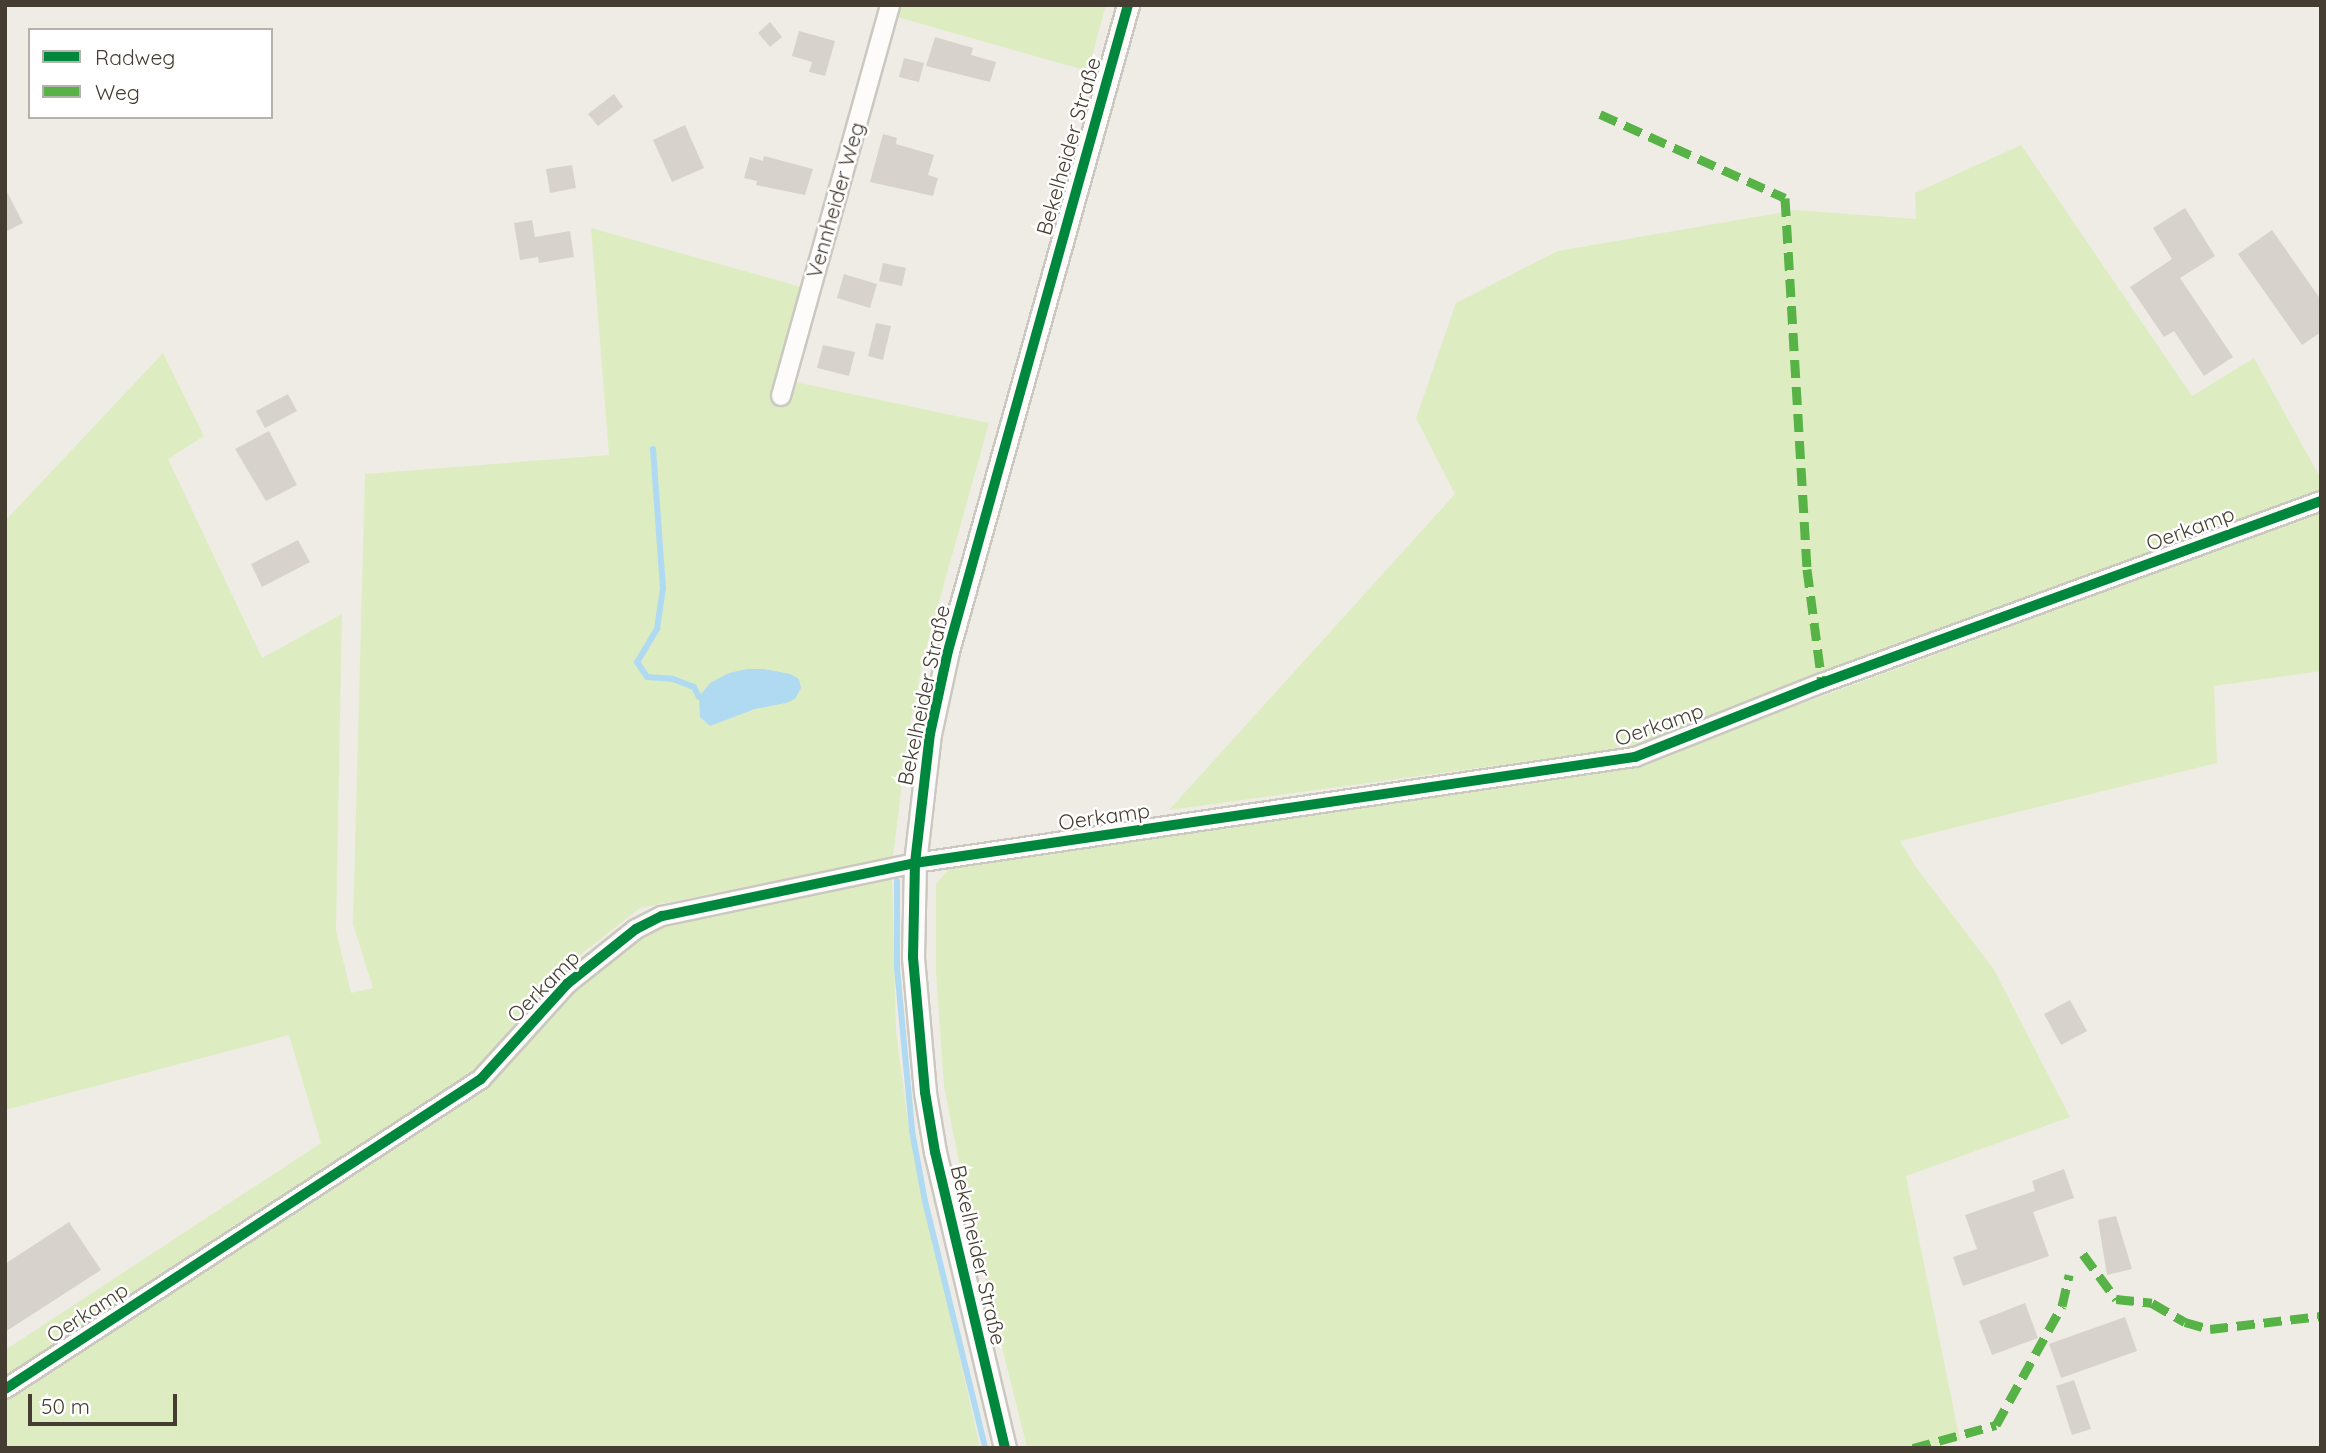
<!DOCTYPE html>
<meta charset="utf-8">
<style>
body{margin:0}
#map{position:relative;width:2326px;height:1453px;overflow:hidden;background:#efece5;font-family:Quicksand,sans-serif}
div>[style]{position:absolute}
.green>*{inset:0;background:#ddedc1}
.water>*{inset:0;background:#b0daf2}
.stream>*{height:6px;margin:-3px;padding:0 3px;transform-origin:3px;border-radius:3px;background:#b0daf2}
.building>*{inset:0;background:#d7d3cc}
.roads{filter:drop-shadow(2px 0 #cbc8c1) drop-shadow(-2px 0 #cbc8c1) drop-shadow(0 2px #cbc8c1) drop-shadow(0 -2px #cbc8c1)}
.minor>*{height:18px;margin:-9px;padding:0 9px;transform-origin:9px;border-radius:9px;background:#fdfcfb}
.tertiary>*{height:21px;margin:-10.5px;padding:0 10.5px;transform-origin:10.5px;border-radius:10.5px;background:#fdfcfb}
.quiet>*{height:9px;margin-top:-4.5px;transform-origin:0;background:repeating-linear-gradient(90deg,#57b346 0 18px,transparent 0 27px)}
.cycleway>*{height:10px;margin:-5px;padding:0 5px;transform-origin:5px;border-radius:5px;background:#00873e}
span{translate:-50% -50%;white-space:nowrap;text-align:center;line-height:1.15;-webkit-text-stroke:5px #fff;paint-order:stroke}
.street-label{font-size:21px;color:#453d31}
.frame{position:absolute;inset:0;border:7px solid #453d31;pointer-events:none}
.legend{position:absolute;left:28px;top:28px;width:245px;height:91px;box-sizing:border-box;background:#fff;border:2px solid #b5b1ad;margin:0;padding:9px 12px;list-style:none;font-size:21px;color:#453d31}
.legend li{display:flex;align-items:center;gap:14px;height:35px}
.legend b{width:35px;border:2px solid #b5b1ad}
.scale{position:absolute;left:28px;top:1394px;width:149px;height:32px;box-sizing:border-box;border:4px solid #453d31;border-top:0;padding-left:9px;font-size:21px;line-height:24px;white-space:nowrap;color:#453d31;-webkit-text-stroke:5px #fff;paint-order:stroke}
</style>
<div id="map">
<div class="green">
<div style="clip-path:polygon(901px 5px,1106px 5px,1088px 71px,897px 17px)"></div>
<div style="clip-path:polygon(2021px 145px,2192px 396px,2254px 358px,2321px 479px,2321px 493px,1633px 747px,1169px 810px,1455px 494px,1416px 418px,1456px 303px,1558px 251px,1796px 210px,1916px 219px,1915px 193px)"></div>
<div style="clip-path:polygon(591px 228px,819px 292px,795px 382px,989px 423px,925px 652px,908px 734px,893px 857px,640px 908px,557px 973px,472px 1074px,5px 1381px,5px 1350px,321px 1143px,289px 1035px,5px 1110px,5px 521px,163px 353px,204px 436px,168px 459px,262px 658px,342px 614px,336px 930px,351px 993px,373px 988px,353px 924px,365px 474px,609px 455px)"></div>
<div style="clip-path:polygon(2321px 512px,2321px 671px,2214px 686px,2217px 763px,1900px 841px,1915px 866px,1993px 968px,2070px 1117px,1906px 1176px,1960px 1440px,1929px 1448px,1027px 1448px,970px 1218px,944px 1086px,936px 972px,936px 884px,949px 869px,1636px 765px)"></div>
<div style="clip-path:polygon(892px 876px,896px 1031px,909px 1131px,980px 1448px,5px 1448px,5px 1399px,488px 1084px,570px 992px,641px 935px,665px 923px)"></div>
</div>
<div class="water">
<div style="clip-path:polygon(747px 669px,764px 669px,790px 674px,799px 679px,801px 688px,795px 699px,786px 703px,755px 709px,710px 726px,700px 717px,699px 697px,710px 683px,729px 673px)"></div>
</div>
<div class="stream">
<div style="left:653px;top:449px;width:139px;rotate:85.9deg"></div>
<div style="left:663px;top:588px;width:41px;rotate:98.3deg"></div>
<div style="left:657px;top:629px;width:39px;rotate:121deg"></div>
<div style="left:637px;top:662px;width:18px;rotate:56deg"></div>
<div style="left:647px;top:677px;width:26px;rotate:4deg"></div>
<div style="left:673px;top:679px;width:22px;rotate:21deg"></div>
<div style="left:694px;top:687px;width:11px;rotate:63deg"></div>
<div style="left:897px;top:881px;width:87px;rotate:90deg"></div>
<div style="left:897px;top:968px;width:164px;rotate:84.7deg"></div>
<div style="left:912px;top:1131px;width:71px;rotate:79.5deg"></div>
<div style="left:925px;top:1201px;width:254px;rotate:76.3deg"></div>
</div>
<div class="building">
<div style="clip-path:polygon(770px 22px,782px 37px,770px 47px,758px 33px)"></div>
<div style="clip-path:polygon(799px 31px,835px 41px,825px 76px,809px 72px,812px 62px,792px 56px)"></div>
<div style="clip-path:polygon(935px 37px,973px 48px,971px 55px,996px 62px,990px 82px,926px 66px)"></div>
<div style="clip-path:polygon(904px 58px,924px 63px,919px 82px,899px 77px)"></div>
<div style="clip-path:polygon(614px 94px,623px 107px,598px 126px,588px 114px)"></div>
<div style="clip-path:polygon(685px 125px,704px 168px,672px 182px,653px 140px)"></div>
<div style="clip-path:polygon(883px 134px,897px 138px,896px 144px,934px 155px,928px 175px,938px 178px,933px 196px,870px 182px)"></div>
<div style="clip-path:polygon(764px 156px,813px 169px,805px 195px,756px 185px,757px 181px,744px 178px,750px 157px,763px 161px)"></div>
<div style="clip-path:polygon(572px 165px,576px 188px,550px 193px,546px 169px)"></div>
<div style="clip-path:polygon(5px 188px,23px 223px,5px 232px)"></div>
<div style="clip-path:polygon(2185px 208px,2215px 256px,2180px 278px,2233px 357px,2204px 376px,2174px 331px,2164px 337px,2130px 287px,2172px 259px,2153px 228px)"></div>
<div style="clip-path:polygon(532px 220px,535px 237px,570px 231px,574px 257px,539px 263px,538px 257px,520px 260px,514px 223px)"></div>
<div style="clip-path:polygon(2272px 230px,2321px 300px,2321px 332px,2302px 345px,2238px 254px)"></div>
<div style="clip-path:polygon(883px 263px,906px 268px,902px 286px,879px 281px)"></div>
<div style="clip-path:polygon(844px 274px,877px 284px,870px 308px,837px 298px)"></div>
<div style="clip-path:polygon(876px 323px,891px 326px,883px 360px,868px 356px)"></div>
<div style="clip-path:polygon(823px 345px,855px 352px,849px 376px,817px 368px)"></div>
<div style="clip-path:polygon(288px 394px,297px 411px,265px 428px,256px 411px)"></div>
<div style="clip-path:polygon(269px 431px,297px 485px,266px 501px,235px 449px)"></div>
<div style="clip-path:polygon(298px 540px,310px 562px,262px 587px,251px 564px)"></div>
<div style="clip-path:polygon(2070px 1000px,2087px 1031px,2061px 1045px,2044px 1014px)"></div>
<div style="clip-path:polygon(2064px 1169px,2074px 1198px,2033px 1212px,2049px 1256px,1963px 1286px,1953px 1257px,1977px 1249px,1965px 1215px,2035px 1191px,2032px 1181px)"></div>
<div style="clip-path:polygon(2116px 1216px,2132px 1269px,2107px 1275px,2098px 1220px)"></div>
<div style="clip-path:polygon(69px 1222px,101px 1270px,5px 1332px,5px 1264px)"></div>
<div style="clip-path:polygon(2025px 1303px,2038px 1338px,1992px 1355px,1979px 1321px)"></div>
<div style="clip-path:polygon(2125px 1317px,2137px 1351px,2061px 1378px,2049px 1344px)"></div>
<div style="clip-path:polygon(2074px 1380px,2091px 1429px,2072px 1435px,2056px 1386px)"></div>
</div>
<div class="roads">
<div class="minor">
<div style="left:781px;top:396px;width:406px;rotate:-74.4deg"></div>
<div style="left:5px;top:1389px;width:568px;rotate:-33.07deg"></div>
<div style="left:481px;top:1079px;width:128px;rotate:-47.8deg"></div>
<div style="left:567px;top:984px;width:88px;rotate:-38.6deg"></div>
<div style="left:636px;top:929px;width:29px;rotate:-27deg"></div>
<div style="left:662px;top:916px;width:258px;rotate:-11.8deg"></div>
<div style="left:915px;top:863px;width:728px;rotate:-8.38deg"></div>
<div style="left:1635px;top:757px;width:201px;rotate:-21.6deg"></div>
<div style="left:1822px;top:683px;width:531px;rotate:-20.04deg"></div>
</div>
<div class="tertiary">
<div style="left:1005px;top:1448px;width:304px;rotate:-103.3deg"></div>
<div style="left:935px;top:1152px;width:61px;rotate:-99.5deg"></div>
<div style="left:925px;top:1092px;width:136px;rotate:-95.1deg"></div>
<div style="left:913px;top:957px;width:94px;rotate:-88.8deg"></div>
<div style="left:915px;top:863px;width:130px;rotate:-83.4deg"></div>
<div style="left:930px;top:734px;width:85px;rotate:-77.8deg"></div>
<div style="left:948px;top:651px;width:671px;rotate:-74.43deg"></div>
</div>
</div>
<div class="quiet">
<div style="left:1600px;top:114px;width:203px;rotate:24.4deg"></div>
<div style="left:1785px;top:198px;width:372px;rotate:86.6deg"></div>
<div style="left:1807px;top:569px;width:115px;rotate:82.5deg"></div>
<div style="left:2083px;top:1254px;width:56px;rotate:53.7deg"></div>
<div style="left:2116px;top:1299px;width:36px;rotate:6deg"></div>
<div style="left:2152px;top:1303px;width:38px;rotate:30deg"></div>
<div style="left:2185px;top:1322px;width:26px;rotate:16deg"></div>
<div style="left:2210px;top:1329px;width:112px;rotate:-6.7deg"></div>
<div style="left:1913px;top:1448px;width:86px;rotate:-15.5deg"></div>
<div style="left:1996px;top:1425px;width:136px;rotate:-61deg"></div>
<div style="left:2062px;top:1306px;width:32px;rotate:-77deg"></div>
</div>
<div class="cycleway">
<div style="left:5px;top:1389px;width:568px;rotate:-33.07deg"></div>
<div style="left:481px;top:1079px;width:128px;rotate:-47.8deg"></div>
<div style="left:567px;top:984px;width:88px;rotate:-38.6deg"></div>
<div style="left:636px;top:929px;width:29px;rotate:-27deg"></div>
<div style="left:662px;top:916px;width:258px;rotate:-11.8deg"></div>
<div style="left:915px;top:863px;width:728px;rotate:-8.38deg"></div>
<div style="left:1635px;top:757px;width:201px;rotate:-21.6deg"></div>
<div style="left:1822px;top:683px;width:531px;rotate:-20.04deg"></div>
<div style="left:1005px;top:1448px;width:304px;rotate:-103.3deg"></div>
<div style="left:935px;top:1152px;width:61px;rotate:-99.5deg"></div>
<div style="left:925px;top:1092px;width:136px;rotate:-95.1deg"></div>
<div style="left:913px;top:957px;width:94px;rotate:-88.8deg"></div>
<div style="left:915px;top:863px;width:130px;rotate:-83.4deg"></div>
<div style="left:930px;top:734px;width:85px;rotate:-77.8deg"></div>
<div style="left:948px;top:651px;width:671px;rotate:-74.43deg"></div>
</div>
<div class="street-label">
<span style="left:1068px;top:146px;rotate:-74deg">Bekelheider Straße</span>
<span style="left:835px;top:200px;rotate:-74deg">Vennheider Weg</span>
<span style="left:2190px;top:528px;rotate:-20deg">Oerkamp</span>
<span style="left:923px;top:695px;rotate:-78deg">Bekelheider Straße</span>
<span style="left:1659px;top:724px;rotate:-19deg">Oerkamp</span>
<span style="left:1104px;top:816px;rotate:-8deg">Oerkamp</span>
<span style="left:543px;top:986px;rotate:-45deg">Oerkamp</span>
<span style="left:979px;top:1255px;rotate:77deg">Bekelheider Straße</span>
<span style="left:87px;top:1312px;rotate:-33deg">Oerkamp</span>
</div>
<div class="frame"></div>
<ul class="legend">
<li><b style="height:9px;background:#00873e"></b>Radweg</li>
<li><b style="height:9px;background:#57b346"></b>Weg</li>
</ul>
<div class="scale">50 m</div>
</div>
